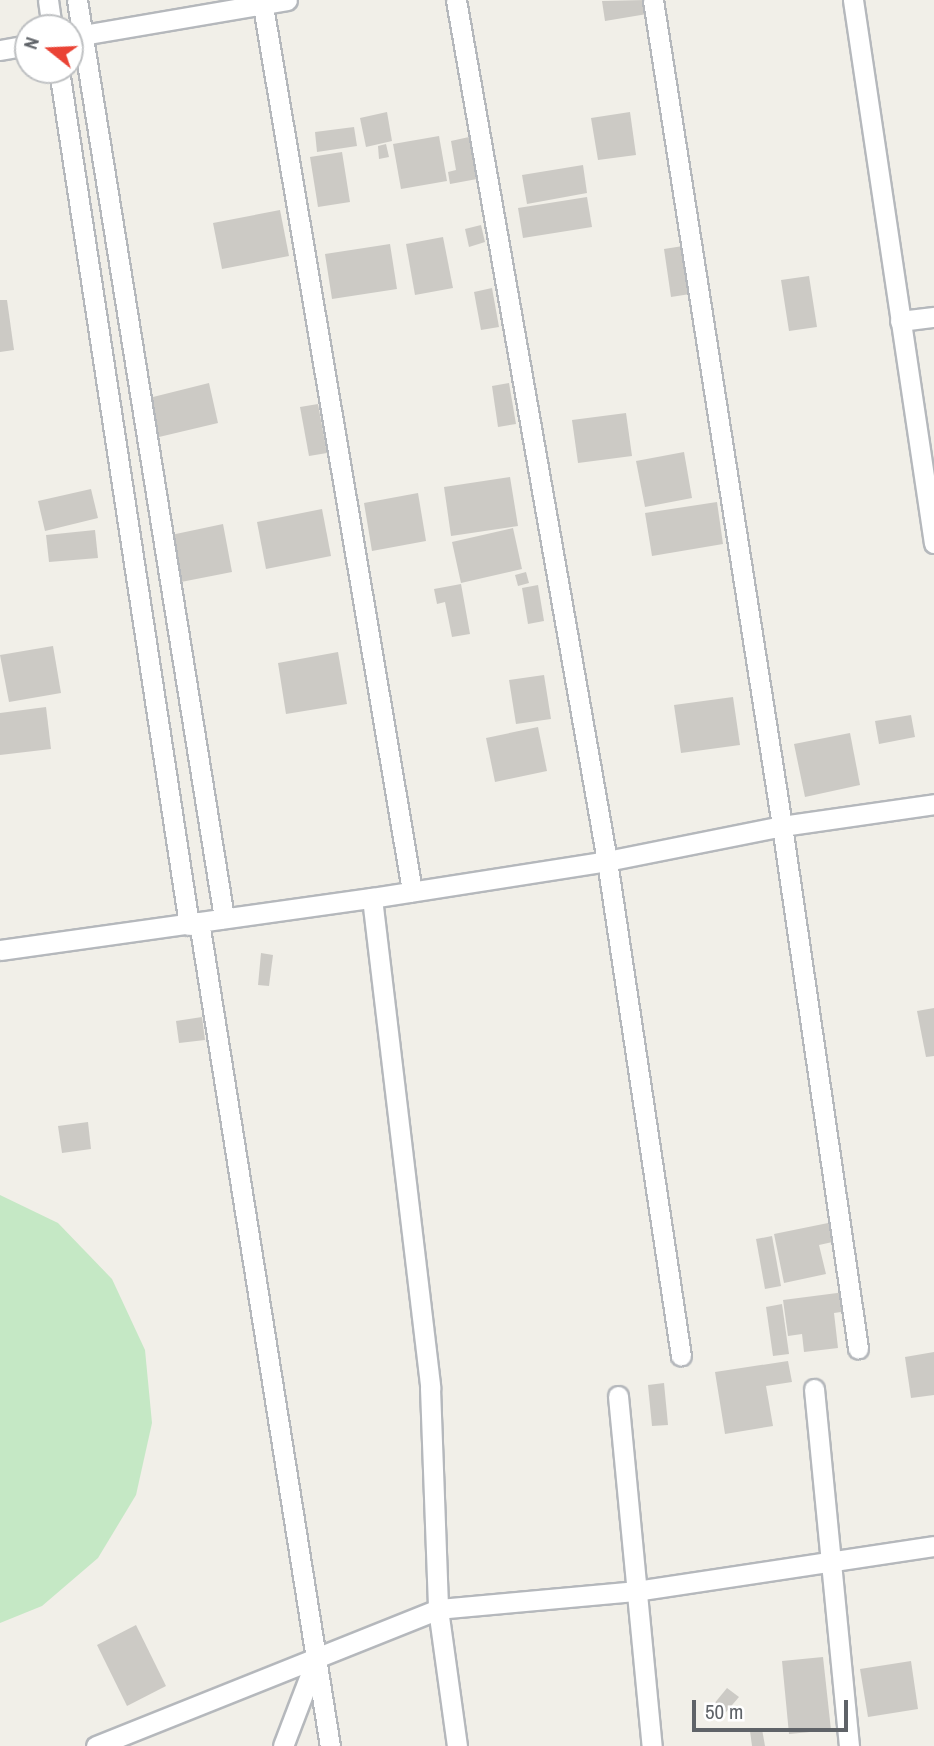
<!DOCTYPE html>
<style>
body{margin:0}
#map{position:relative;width:934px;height:1746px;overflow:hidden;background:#f1efe8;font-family:"Archivo Narrow",sans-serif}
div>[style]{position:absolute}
.green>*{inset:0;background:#c5e8c5}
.building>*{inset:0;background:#cccac5}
.roads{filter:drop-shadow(2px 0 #b5b8bc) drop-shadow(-2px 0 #b5b8bc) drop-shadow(0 2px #b5b8bc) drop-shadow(0 -2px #b5b8bc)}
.minor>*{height:19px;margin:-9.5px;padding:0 9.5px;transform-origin:9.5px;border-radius:9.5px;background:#fff}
span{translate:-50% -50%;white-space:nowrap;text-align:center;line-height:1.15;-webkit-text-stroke:5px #fff;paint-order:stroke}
.north{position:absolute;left:14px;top:14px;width:70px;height:70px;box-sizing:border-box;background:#fff;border:2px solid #bfc1c3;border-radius:50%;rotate:288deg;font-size:19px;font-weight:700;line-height:28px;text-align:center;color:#5f6368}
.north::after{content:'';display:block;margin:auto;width:24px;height:32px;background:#ea4335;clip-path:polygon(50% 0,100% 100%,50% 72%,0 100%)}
.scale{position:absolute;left:692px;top:1700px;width:156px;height:32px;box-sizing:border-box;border:4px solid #5f6368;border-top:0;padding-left:9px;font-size:21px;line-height:24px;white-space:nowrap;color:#5f6368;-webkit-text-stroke:5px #fff;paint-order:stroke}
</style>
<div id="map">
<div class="green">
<div style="clip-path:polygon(0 1195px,58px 1223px,112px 1279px,145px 1350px,152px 1423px,136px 1495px,98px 1558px,42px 1606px,0 1623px)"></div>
</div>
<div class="building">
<div style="clip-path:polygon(645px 0,647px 14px,605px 21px,602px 1px)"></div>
<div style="clip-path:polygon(387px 112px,392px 141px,366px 147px,360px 118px)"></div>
<div style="clip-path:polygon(630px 112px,636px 155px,598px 160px,591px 118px)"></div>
<div style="clip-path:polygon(354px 127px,357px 146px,317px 152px,315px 132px)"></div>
<div style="clip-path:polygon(439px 136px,447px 181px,401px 189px,393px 144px)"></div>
<div style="clip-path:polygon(469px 137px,477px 179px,450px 184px,448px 172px,456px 170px,451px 141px)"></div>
<div style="clip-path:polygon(386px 144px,389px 157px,379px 159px,378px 146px)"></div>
<div style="clip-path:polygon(342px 152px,350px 202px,318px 207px,310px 157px)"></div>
<div style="clip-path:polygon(583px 165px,587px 193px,527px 204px,522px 175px)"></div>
<div style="clip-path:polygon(587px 197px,592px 227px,523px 238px,518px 208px)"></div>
<div style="clip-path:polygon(280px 210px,289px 256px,222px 269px,213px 223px)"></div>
<div style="clip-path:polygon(481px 225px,485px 242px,469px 247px,465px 229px)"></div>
<div style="clip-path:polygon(443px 237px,453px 288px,415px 295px,406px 244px)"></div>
<div style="clip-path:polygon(390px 244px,397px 289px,332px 299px,325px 254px)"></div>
<div style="clip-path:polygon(683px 246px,690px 294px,671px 297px,664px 249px)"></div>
<div style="clip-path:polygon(809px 276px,817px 327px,789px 331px,781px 280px)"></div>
<div style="clip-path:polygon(492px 288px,499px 327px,481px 330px,474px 292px)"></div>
<div style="clip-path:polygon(0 300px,7px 300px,14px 350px,0 352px)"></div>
<div style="clip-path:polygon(209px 383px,218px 423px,159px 437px,149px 398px)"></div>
<div style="clip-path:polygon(509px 383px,516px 424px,498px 427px,492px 386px)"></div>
<div style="clip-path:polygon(318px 404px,327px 453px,309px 456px,300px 407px)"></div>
<div style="clip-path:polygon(626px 413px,632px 456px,578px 463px,572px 420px)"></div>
<div style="clip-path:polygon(684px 452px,692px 498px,645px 507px,636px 461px)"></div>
<div style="clip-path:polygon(510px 477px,518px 526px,451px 536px,444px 487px)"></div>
<div style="clip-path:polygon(91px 489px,98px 518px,45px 531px,38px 501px)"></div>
<div style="clip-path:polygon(418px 493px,426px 541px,372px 551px,364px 503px)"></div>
<div style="clip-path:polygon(717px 502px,723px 544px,652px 556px,645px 513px)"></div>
<div style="clip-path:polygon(322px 509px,331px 556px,266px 569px,257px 522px)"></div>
<div style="clip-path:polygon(223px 524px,232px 572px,181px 582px,171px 535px)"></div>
<div style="clip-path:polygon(513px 528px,522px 569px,461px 583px,452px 542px)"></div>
<div style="clip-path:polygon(95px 530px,98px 558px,49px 562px,46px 535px)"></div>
<div style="clip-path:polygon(526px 572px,529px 583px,518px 586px,515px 575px)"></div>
<div style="clip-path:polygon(461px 584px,470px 634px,452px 637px,445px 602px,437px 604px,434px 589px)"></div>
<div style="clip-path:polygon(538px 585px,544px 621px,528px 624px,522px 588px)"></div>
<div style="clip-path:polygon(53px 646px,61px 693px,9px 702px,0 655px)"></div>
<div style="clip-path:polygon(338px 652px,347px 704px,286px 714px,278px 663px)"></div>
<div style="clip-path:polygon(544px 675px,551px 719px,516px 724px,509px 680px)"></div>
<div style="clip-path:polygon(733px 697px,740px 745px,681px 753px,674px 705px)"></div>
<div style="clip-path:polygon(46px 707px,51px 749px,0 755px,0 713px)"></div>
<div style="clip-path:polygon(911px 715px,915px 737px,879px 744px,875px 721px)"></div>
<div style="clip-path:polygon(538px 727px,547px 771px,495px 782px,486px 738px)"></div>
<div style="clip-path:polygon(850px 733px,860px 785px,805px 797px,794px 744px)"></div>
<div style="clip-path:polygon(261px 953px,273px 955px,269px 986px,258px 985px)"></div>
<div style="clip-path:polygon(934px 1008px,934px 1056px,926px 1057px,917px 1011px)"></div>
<div style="clip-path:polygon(202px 1017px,205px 1040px,179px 1043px,176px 1021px)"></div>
<div style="clip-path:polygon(88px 1122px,91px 1149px,62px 1153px,58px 1126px)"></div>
<div style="clip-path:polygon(833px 1222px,837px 1241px,819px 1245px,826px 1274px,784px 1283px,774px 1234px)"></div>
<div style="clip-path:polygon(772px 1236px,781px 1286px,765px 1289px,756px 1239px)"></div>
<div style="clip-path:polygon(845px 1292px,848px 1311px,834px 1313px,838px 1348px,804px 1352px,802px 1334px,788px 1336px,783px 1300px)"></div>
<div style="clip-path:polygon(782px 1304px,789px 1354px,773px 1356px,766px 1307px)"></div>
<div style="clip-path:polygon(934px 1352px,934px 1395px,911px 1398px,905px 1357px)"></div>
<div style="clip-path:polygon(788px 1361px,792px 1382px,766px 1386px,773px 1426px,725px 1434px,715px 1372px)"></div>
<div style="clip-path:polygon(664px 1383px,668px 1425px,652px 1426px,648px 1385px)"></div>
<div style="clip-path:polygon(136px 1625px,166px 1686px,127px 1706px,97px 1645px)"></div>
<div style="clip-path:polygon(823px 1657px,831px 1730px,789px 1734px,782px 1661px)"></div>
<div style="clip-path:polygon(911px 1661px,918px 1709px,868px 1717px,860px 1669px)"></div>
<div style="clip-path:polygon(727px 1688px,739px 1697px,720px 1719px,709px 1710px)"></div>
<div style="clip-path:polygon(762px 1729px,765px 1746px,752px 1746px,750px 1731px)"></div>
</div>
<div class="roads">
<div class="minor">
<div style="left:48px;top:0;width:28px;rotate:82deg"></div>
<div style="left:77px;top:0;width:930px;rotate:80.9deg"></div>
<div style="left:262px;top:0;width:904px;rotate:80.44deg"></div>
<div style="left:456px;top:0;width:874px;rotate:80.05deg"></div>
<div style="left:607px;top:861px;width:500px;rotate:81.5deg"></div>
<div style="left:653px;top:0;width:836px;rotate:81.12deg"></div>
<div style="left:782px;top:826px;width:528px;rotate:81.72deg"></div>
<div style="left:853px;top:0;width:549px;rotate:81.52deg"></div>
<div style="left:71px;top:37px;width:219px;rotate:-9.7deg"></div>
<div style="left:0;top:50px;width:28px;rotate:-10deg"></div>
<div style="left:59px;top:70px;width:865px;rotate:81.35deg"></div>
<div style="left:900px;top:321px;width:34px;rotate:-7deg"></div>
<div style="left:372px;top:898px;width:493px;rotate:83.2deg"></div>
<div style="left:430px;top:1388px;width:221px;rotate:87.9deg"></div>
<div style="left:438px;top:1609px;width:138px;rotate:82.1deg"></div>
<div style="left:199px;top:922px;width:834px;rotate:80.97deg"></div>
<div style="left:0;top:950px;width:376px;rotate:-8deg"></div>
<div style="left:372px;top:898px;width:238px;rotate:-8.9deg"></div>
<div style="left:607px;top:861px;width:178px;rotate:-11.3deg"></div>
<div style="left:782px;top:826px;width:154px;rotate:-8.2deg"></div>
<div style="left:814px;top:1389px;width:359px;rotate:84.4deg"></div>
<div style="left:618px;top:1396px;width:352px;rotate:84.5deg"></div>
<div style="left:96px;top:1746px;width:368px;rotate:-21.8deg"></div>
<div style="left:438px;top:1609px;width:199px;rotate:-5.2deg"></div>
<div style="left:636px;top:1591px;width:301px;rotate:-8.6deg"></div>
<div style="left:283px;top:1746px;width:90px;rotate:-69.1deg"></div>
</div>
</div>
<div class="north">N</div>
<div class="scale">50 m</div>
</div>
